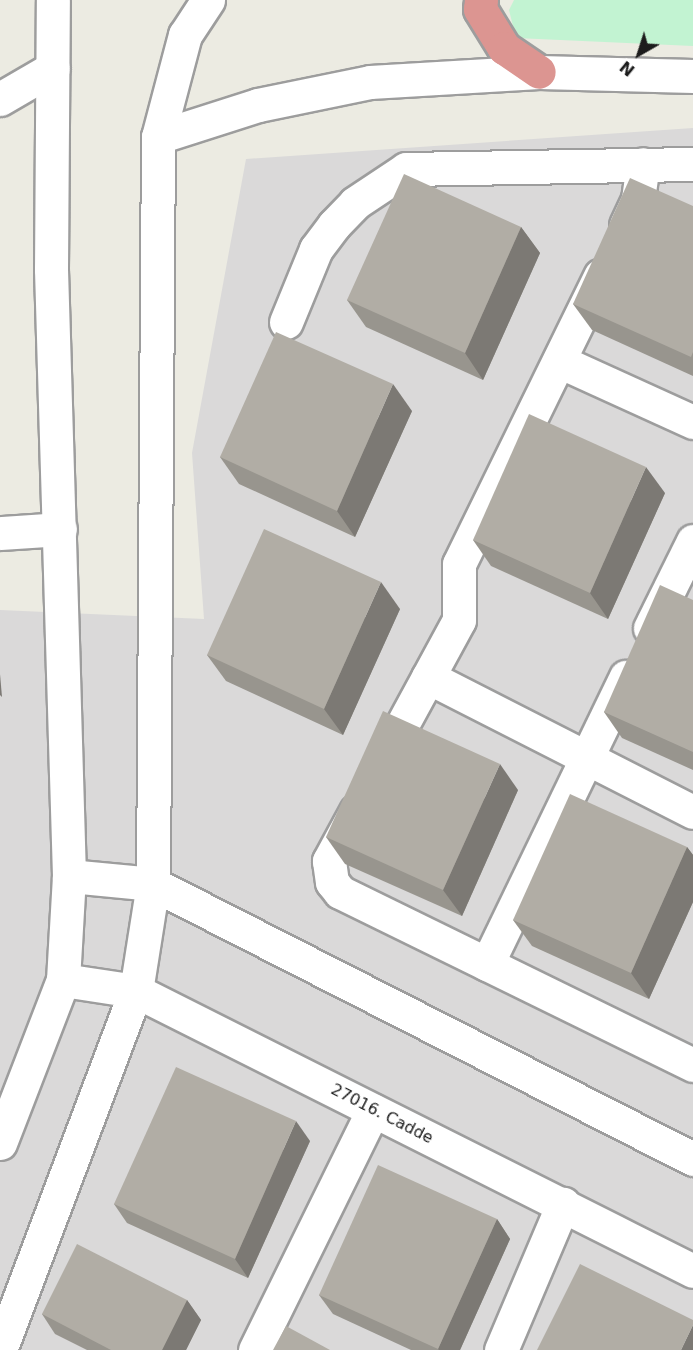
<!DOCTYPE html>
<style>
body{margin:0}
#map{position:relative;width:693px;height:1350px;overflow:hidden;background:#ecebe2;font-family:"DejaVu Sans",sans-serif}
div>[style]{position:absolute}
.residential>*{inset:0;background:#dad9d9}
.park>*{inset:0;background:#c2f3d2}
.roads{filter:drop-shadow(2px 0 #9d9d9d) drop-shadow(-2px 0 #9d9d9d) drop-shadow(0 2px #9d9d9d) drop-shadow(0 -2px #9d9d9d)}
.minor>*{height:33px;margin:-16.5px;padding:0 16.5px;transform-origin:16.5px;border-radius:16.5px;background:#fff}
.highway>*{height:33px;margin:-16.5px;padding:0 16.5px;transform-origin:16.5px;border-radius:16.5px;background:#dc9591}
.wall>*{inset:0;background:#98958e}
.shaded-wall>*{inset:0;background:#7c7974}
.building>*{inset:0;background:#b1ada5}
span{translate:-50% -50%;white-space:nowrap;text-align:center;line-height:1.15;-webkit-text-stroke:5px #fff;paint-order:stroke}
.street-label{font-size:16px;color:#1c1c1c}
.north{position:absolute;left:609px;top:24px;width:60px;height:60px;-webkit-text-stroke:4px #fff;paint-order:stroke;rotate:219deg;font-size:16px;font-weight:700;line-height:24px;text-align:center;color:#1c1c1c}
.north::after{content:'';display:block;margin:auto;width:21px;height:27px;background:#1c1c1c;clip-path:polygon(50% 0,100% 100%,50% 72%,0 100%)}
</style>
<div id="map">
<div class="residential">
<div style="clip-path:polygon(693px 128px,693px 1350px,0 1350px,0 610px,204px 619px,192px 453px,246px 159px)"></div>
</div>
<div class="park">
<div style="clip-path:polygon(514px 0,693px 0,693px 46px,516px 38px,509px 10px)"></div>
</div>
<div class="roads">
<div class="minor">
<div style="left:0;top:99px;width:61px;rotate:-30.3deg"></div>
<div style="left:158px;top:137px;width:105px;rotate:-17.7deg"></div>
<div style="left:258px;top:105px;width:114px;rotate:-11.6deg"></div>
<div style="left:370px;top:82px;width:169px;rotate:-3.4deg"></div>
<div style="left:539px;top:72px;width:154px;rotate:1.5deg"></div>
<div style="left:626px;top:225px;width:29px;rotate:-65deg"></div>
<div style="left:638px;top:199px;width:35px;rotate:-82deg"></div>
<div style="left:286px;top:322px;width:79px;rotate:-67.7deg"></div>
<div style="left:316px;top:249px;width:30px;rotate:-53deg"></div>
<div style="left:334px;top:225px;width:30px;rotate:-46deg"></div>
<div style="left:355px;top:203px;width:61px;rotate:-33.7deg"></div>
<div style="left:406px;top:169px;width:287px;rotate:-1deg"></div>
<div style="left:559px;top:361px;width:147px;rotate:24.5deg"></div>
<div style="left:0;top:533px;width:60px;rotate:-3.8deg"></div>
<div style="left:650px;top:628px;width:97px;rotate:-63.7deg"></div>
<div style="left:428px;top:677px;width:297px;rotate:27deg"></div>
<div style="left:383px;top:760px;width:159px;rotate:-61.5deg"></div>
<div style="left:459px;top:620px;width:56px;rotate:-90deg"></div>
<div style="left:459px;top:564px;width:321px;rotate:-63.9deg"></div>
<div style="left:356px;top:811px;width:57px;rotate:118.4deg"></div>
<div style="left:329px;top:861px;width:21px;rotate:82deg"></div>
<div style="left:332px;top:882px;width:13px;rotate:51deg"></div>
<div style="left:340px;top:892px;width:393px;rotate:26.1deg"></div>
<div style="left:69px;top:876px;width:84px;rotate:5.4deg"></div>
<div style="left:153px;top:884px;width:606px;rotate:26.99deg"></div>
<div style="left:487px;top:964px;width:319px;rotate:-64.2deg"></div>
<div style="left:63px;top:980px;width:74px;rotate:8.6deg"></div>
<div style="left:136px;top:991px;width:623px;rotate:26.69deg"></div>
<div style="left:0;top:1143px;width:175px;rotate:-68.9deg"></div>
<div style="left:63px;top:980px;width:104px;rotate:-86.7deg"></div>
<div style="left:69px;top:876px;width:607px;rotate:-91.7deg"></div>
<div style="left:51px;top:269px;width:269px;rotate:-89.6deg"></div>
<div style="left:0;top:1350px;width:384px;rotate:-69.3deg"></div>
<div style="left:136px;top:991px;width:108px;rotate:-81deg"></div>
<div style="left:153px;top:884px;width:747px;rotate:-89.62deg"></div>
<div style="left:158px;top:137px;width:106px;rotate:-75.2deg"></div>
<div style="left:185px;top:35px;width:42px;rotate:-56.7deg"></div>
<div style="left:255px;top:1350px;width:267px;rotate:-63.8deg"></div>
<div style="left:501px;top:1350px;width:159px;rotate:-67deg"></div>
</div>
<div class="highway">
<div style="left:481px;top:0;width:9px;rotate:96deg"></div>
<div style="left:480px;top:9px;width:46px;rotate:58.4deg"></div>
<div style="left:504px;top:48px;width:42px;rotate:34.4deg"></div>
</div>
</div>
<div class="wall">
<div style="clip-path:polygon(693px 206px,693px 376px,592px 330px,573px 304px)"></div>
<div style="clip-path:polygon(521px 227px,540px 253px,483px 380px,366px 327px,347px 300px)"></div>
<div style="clip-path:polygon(412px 411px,355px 537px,239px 484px,220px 457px)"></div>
<div style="clip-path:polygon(665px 493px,608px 619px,491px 566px,473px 540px)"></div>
<div style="clip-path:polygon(693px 600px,693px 770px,622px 738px,604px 712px)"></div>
<div style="clip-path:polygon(400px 609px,343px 735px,226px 681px,207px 655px)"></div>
<div style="clip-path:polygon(518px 790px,462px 916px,345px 864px,326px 837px)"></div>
<div style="clip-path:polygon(687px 847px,693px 855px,693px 902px,649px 999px,532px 946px,513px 920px)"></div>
<div style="clip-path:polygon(310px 1141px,248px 1278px,127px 1223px,114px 1204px)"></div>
<div style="clip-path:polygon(497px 1219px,510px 1239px,460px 1350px,411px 1350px,333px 1314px,319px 1295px)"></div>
<div style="clip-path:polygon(187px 1300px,201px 1320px,186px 1350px,87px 1350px,55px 1334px,42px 1314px)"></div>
</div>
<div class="shaded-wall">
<div style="clip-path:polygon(521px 227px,540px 253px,483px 380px,465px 353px)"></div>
<div style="clip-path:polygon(393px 384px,412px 411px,355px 537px,337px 511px)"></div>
<div style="clip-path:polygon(646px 467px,665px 493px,608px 619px,590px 593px)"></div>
<div style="clip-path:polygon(381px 582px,400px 609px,343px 735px,324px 709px)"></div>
<div style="clip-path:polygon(0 674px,2px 697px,0 695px)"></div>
<div style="clip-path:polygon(500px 764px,518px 790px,462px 916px,443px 890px)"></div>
<div style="clip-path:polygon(687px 847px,693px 855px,693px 902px,649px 999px,631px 973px)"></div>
<div style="clip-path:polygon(296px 1121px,310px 1141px,248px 1278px,235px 1259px)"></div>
<div style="clip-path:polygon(497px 1219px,510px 1239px,460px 1350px,439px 1350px,438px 1349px)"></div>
<div style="clip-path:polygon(187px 1300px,201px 1320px,186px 1350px,162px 1350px)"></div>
<div style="clip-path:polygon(693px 1325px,693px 1350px,681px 1350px)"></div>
</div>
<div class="building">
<div style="clip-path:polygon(404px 174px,521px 227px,465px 353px,347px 300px)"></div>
<div style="clip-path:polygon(630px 178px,693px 206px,693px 352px,691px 357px,573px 304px)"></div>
<div style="clip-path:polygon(276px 332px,393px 384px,337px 511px,220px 457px)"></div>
<div style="clip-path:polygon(529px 414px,646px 467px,590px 593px,473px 540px)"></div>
<div style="clip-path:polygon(264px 529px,381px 582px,324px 709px,207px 655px)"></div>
<div style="clip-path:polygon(660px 585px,693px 600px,693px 752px,604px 712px)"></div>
<div style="clip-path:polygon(383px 711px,500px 764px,443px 890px,326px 837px)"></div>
<div style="clip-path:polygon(570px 794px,687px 847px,631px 973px,513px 920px)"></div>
<div style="clip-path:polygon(176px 1067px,296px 1121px,235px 1259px,114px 1204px)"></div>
<div style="clip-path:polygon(378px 1165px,497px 1219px,438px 1349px,319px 1295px)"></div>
<div style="clip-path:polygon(77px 1244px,187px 1300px,162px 1350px,111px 1350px,42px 1314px)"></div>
<div style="clip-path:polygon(580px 1264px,693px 1320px,693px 1325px,681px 1350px,537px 1350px)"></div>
<div style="clip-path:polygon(286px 1326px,330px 1350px,273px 1350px)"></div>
</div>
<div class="street-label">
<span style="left:382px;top:1114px;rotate:27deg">27016. Cadde</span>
</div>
<div class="north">N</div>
</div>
